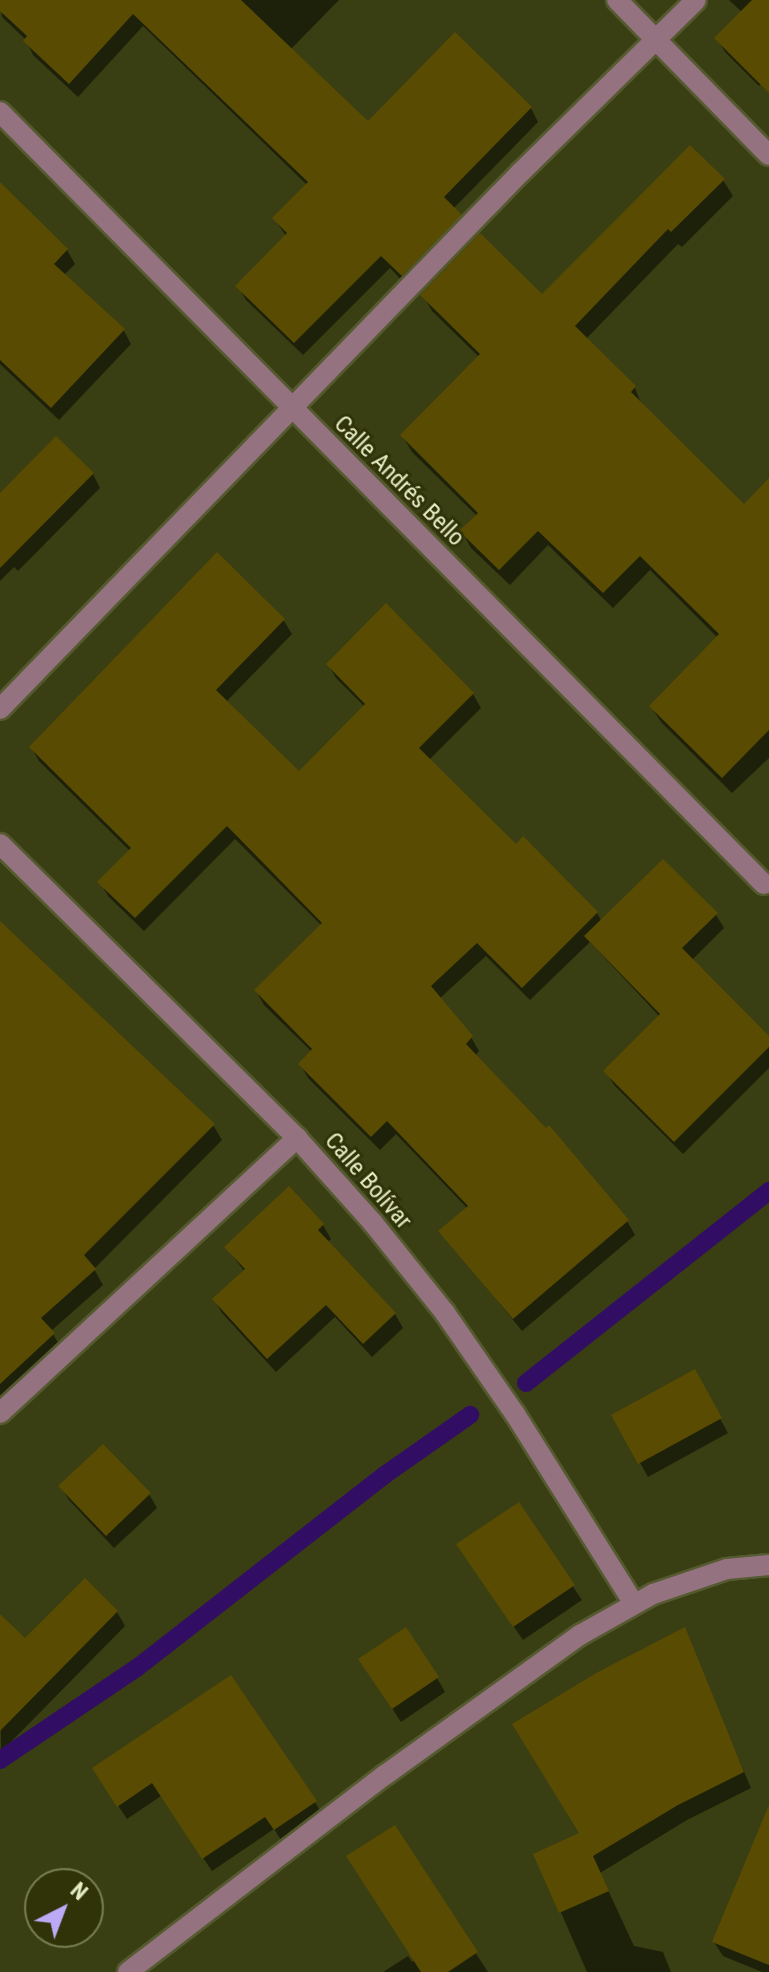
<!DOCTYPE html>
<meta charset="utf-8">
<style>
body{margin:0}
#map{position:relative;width:769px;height:1972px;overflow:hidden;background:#393e13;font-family:"Roboto Condensed",sans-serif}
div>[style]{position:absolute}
.shadow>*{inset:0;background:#0007}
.stream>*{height:18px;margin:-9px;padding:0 9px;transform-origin:9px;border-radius:9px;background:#310e63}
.building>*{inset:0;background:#5a4b03}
.roads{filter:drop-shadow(2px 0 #555a30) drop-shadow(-2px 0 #555a30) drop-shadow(0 2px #555a30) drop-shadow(0 -2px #555a30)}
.minor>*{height:20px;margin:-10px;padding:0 10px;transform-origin:10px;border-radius:10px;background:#95727f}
span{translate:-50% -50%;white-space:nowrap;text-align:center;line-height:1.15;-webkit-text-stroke:6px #2f3307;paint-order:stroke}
.street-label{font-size:24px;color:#e7edc6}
.north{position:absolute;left:24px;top:1868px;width:80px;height:80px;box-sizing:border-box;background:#2f3307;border:2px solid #797d53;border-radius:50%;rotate:42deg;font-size:22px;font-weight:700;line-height:32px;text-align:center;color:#e7edc6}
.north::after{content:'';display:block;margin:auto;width:28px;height:36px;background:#bcaaf6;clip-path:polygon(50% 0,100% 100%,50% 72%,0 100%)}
</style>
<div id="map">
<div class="shadow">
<div style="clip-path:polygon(0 0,339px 0,291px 49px,368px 124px,531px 108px,538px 122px,453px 209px,468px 230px,410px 289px,390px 268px,303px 355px,246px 300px,238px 286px,286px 236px,274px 218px,307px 185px,143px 26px,78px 97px,33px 55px,26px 40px,2px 17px)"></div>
<div style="clip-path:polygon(729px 0,769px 0,769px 76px,759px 86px,725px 52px,717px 38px,743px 13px)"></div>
<div style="clip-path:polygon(723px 180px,733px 196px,682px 247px,678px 244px,586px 339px,635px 388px,642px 406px,745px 507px,769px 481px,769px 758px,732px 793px,661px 722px,651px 706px,718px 638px,650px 570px,613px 608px,548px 545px,510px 585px,471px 548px,462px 532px,477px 516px,412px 452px,402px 435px,479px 357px,432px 311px,423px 295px,542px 296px)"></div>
<div style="clip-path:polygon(0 183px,67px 250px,75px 264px,64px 275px,124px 331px,131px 344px,59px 420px,0 364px)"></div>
<div style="clip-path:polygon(93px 474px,100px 488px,18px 571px,14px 567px,0 581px,0 496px)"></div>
<div style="clip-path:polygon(217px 555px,284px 621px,292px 634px,226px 702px,299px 774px,365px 707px,336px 678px,328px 664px,473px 694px,481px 708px,429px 760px,516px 846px,597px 913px,602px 922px,716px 915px,724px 928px,691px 961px,769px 1039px,769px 1068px,683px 1154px,614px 1085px,606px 1071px,660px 1017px,590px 942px,530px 1000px,486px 956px,439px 999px,471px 1037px,479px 1051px,475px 1056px,627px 1221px,635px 1235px,522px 1331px,441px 1231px,468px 1209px,396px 1134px,380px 1150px,308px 1078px,300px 1064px,312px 1052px,264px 1005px,256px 991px,322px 926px,235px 839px,144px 931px,108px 896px,100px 882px,130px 851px,39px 761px,31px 747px)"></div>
<div style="clip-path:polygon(0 948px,213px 1125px,222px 1140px,94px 1269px,103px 1285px,51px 1331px,62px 1349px,0 1406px)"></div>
<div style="clip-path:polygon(323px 1225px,331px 1239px,327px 1242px,395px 1314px,403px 1328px,372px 1357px,335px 1317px,276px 1372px,222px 1313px,214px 1299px,245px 1272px,226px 1247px)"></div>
<div style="clip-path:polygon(694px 1372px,728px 1433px,648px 1477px,614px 1416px)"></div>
<div style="clip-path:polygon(61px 1487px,149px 1494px,157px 1508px,114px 1548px,69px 1500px)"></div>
<div style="clip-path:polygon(518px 1505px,582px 1600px,523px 1640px,467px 1558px)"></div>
<div style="clip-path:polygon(117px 1612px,125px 1626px,1px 1752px,0 1632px,25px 1641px)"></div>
<div style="clip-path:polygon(684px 1630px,751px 1788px,687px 1820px,600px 1873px,634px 1946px,663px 1952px,671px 1972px,587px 1972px,536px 1855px,581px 1834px)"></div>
<div style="clip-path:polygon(369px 1673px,437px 1678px,445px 1692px,401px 1722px)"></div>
<div style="clip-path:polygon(94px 1769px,315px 1802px,323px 1816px,283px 1843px,274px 1829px,212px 1871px,161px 1796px,127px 1819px)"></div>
<div style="clip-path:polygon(394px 1827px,488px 1972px,383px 1972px,408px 1956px,412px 1962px,416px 1960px)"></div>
<div style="clip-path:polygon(769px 1833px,769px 1972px,762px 1972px,723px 1956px,714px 1942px)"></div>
</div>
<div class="stream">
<div style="left:526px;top:1383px;width:310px;rotate:-38.3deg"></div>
<div style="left:0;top:1760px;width:166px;rotate:-34deg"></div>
<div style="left:138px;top:1667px;width:314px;rotate:-37.9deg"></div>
<div style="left:386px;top:1474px;width:103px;rotate:-35.1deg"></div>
</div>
<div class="building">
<div style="clip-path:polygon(0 0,241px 0,368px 121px,455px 32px,532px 107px,444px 197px,462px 215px,402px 276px,381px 256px,294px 343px,235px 286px,287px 233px,272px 218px,308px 182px,133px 14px,69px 84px,23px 41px,27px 36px,0 11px)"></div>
<div style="clip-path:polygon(752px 0,769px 0,769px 93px,714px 38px)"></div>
<div style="clip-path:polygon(690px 145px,725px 179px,671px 232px,668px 229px,575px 326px,636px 386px,631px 392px,744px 504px,769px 478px,769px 730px,722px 778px,649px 706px,719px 634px,640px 556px,603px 593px,538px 531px,499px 570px,459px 531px,478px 513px,400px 435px,480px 354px,420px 295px,480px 233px,542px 294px)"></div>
<div style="clip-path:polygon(0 182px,68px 249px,54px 264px,125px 329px,51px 408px,0 360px)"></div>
<div style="clip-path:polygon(56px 436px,94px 473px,0 568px,0 493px)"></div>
<div style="clip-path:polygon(217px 552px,285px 619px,216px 690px,299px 771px,365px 704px,326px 664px,386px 603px,474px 693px,419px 748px,516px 844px,523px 836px,598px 912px,522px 988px,477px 943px,431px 986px,473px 1036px,466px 1044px,546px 1128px,549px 1125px,629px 1220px,513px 1319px,438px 1231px,468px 1206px,387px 1121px,371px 1137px,298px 1064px,312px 1049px,254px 990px,322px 923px,227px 826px,135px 918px,97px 882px,131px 848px,29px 747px)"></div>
<div style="clip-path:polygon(663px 859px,718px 913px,682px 948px,769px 1036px,769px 1047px,674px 1142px,603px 1071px,660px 1014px,584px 936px)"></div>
<div style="clip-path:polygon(0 921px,215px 1124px,84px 1255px,96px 1269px,41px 1318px,55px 1333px,0 1384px)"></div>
<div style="clip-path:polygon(289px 1186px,324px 1224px,318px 1230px,396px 1313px,363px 1344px,326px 1305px,267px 1359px,212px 1299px,245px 1269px,224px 1247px)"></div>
<div style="clip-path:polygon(695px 1369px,722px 1418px,638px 1464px,611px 1415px)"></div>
<div style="clip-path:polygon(103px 1444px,151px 1493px,106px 1536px,58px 1486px)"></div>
<div style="clip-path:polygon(519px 1502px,575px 1585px,513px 1627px,456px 1544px)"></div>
<div style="clip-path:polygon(85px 1578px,118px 1611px,0 1731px,0 1614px,25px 1638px)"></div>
<div style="clip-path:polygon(406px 1627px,439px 1677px,392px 1709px,358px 1659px)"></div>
<div style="clip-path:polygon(685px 1627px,744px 1772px,678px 1805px,593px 1856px,609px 1891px,559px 1913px,533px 1854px,579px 1833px,512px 1724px,598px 1672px)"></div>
<div style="clip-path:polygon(231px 1675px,317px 1801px,274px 1830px,265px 1817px,202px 1859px,152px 1783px,117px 1807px,92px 1768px)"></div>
<div style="clip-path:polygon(768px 1807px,769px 1807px,769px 1965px,712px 1942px)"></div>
<div style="clip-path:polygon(395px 1825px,478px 1952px,448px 1972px,421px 1972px,346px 1856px)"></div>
</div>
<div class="roads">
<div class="minor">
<div style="left:617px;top:0;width:217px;rotate:45.6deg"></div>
<div style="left:0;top:112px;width:1086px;rotate:45.3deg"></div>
<div style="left:0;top:709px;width:748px;rotate:-45.87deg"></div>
<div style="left:521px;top:172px;width:245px;rotate:-44.5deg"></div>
<div style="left:0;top:844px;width:418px;rotate:44.7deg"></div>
<div style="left:297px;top:1138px;width:114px;rotate:48.2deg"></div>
<div style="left:373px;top:1223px;width:115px;rotate:51.3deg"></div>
<div style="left:445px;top:1313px;width:123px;rotate:55.3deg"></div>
<div style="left:515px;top:1414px;width:224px;rotate:57.9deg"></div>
<div style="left:0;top:1413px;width:405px;rotate:-42.8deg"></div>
<div style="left:128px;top:1972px;width:324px;rotate:-37.5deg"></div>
<div style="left:385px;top:1775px;width:240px;rotate:-35.7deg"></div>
<div style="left:580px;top:1635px;width:84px;rotate:-29.3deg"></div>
<div style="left:653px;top:1594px;width:78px;rotate:-18.7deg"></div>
<div style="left:727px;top:1569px;width:42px;rotate:-5.4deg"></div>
</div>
</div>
<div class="street-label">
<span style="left:399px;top:481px;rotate:45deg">Calle Andrés Bello</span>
<span style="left:368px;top:1181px;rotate:49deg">Calle Bolívar</span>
</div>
<div class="north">N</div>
</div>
